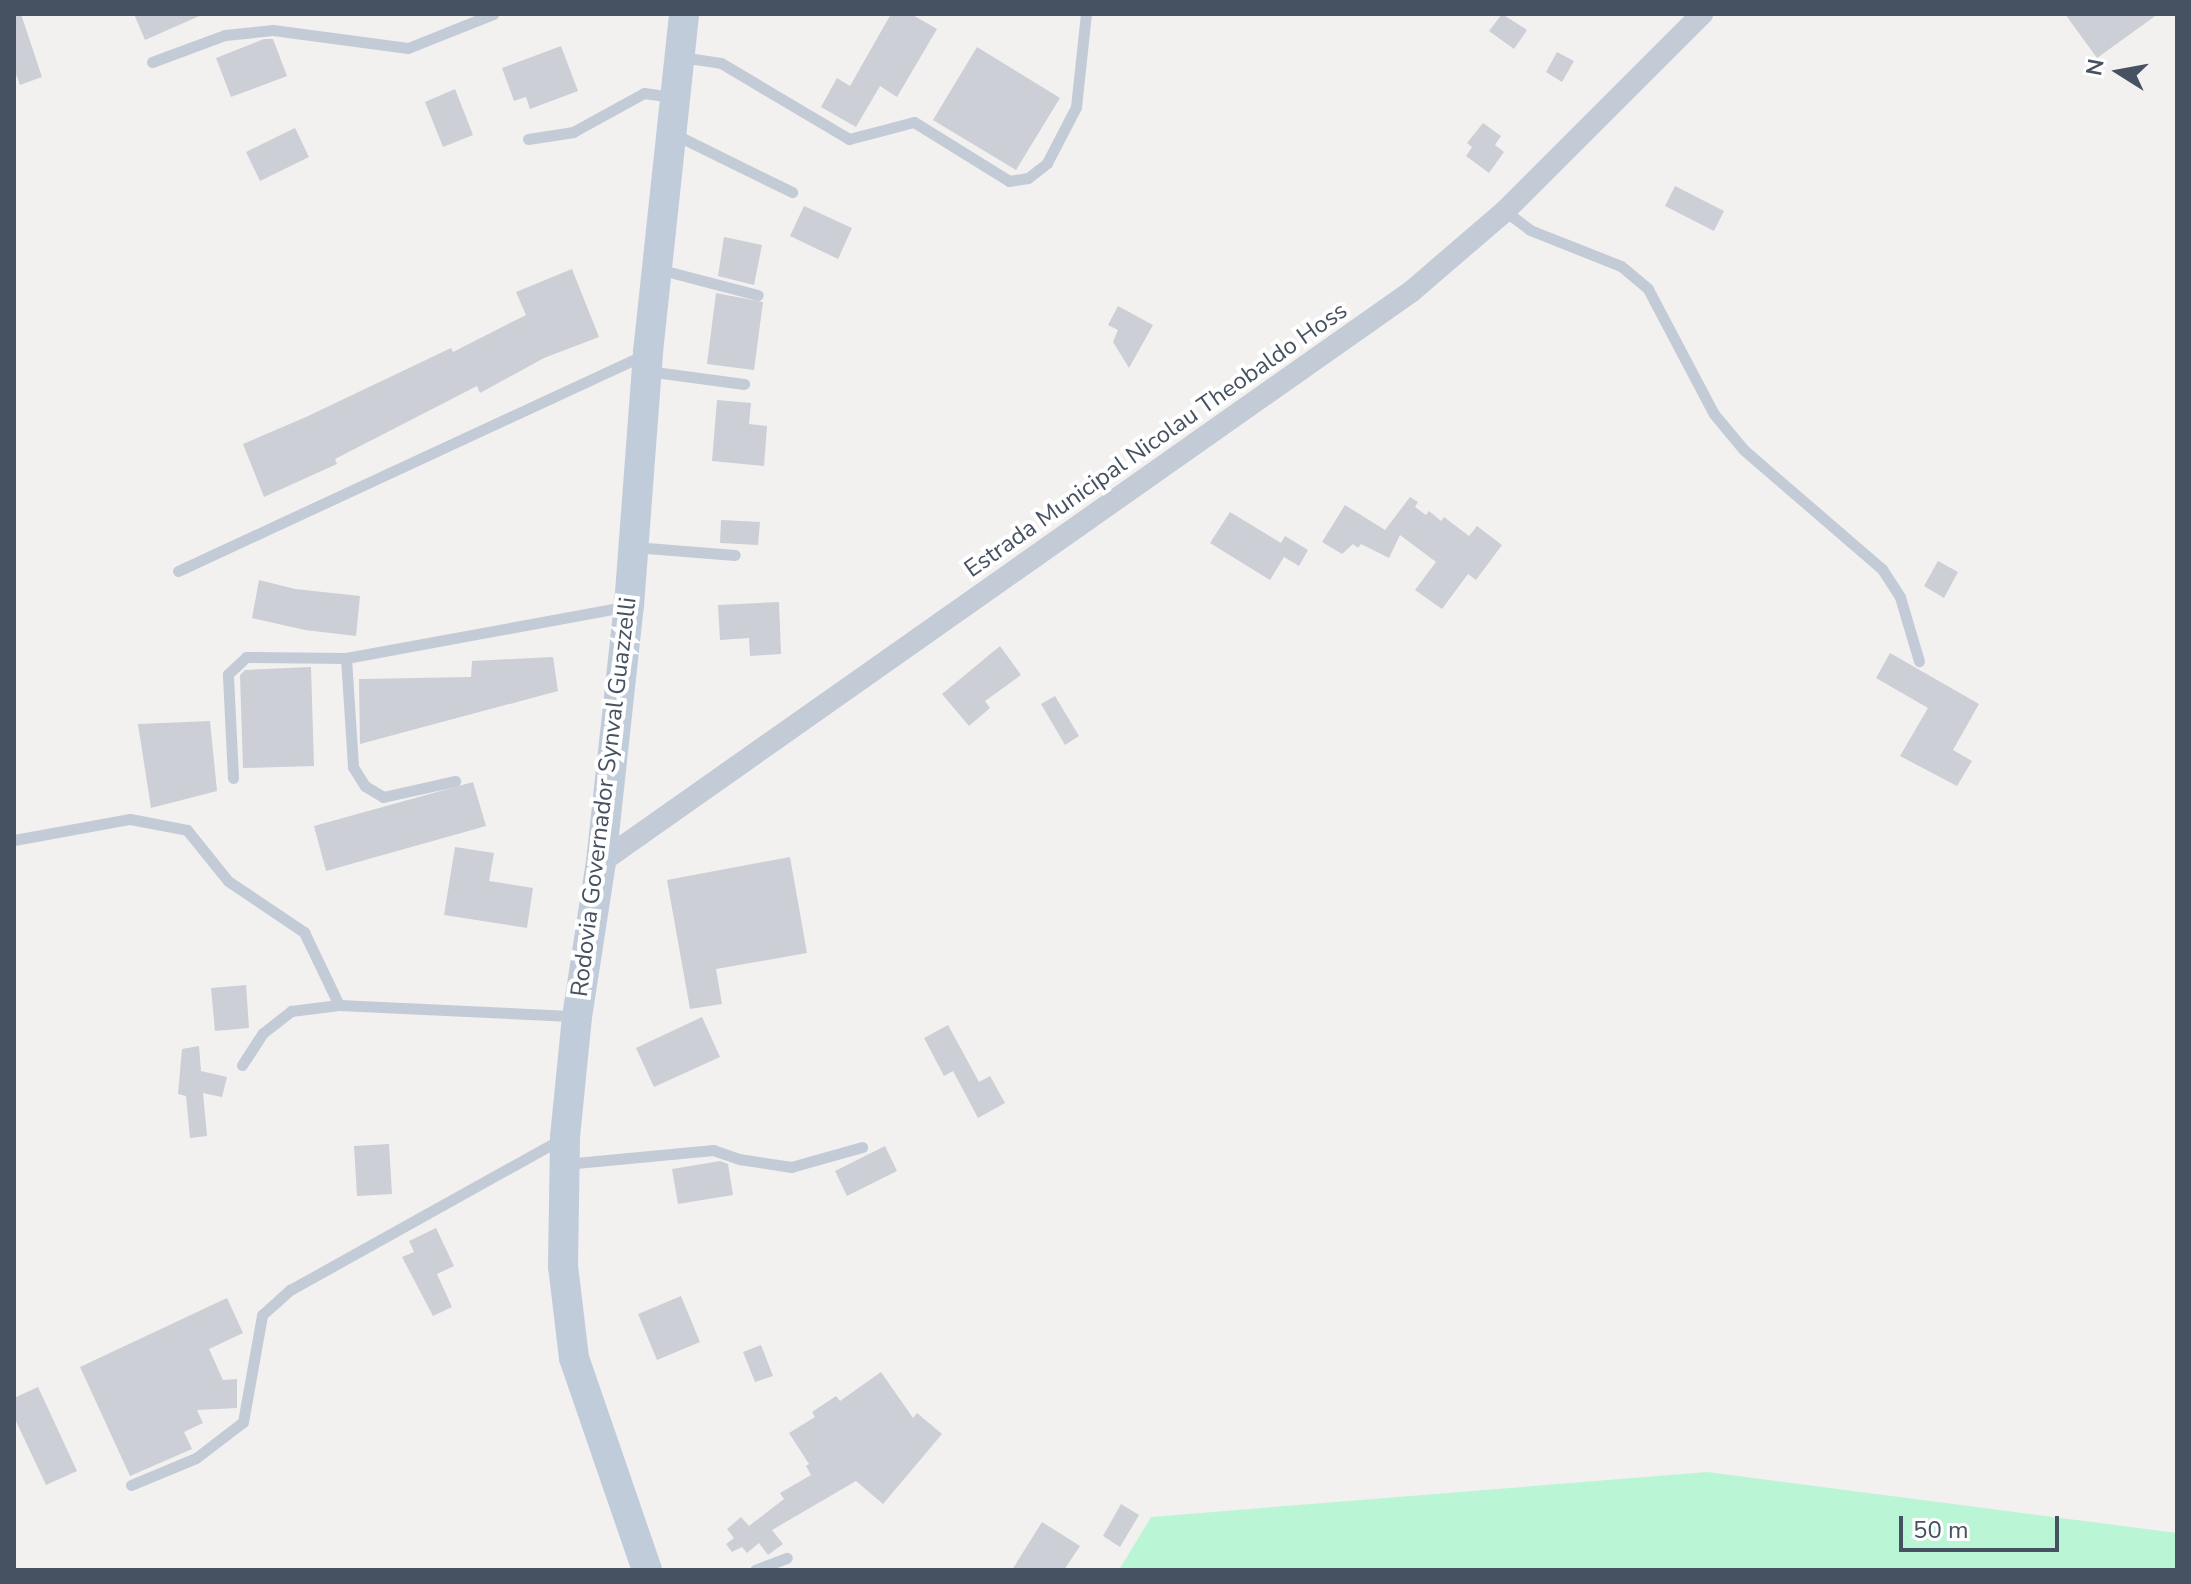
<!DOCTYPE html>
<style>
body{margin:0}
#map{position:relative;width:2191px;height:1584px;overflow:hidden;background:#f3f0f0;font-family:"Nunito Sans",sans-serif}
div>[style]{position:absolute}
.green>*{inset:0;background:#baf5d6}
.building>*{inset:0;background:#cccfd6}
.lane>*{height:11px;margin:-5.5px;padding:0 5.5px;transform-origin:5.5px;border-radius:5.5px;background:#c3cbd7}
.street>*{height:22px;margin:-11px;padding:0 11px;transform-origin:11px;border-radius:11px;background:#c3cbd7}
.secondary>*{height:30px;margin:-15px;padding:0 15px;transform-origin:15px;border-radius:15px;background:#c1ccdb}
span{translate:-50% -50%;white-space:nowrap;text-align:center;line-height:1.15;-webkit-text-stroke:8px #fff;paint-order:stroke}
.street-label{font-size:24px;color:#465261}
.frame{position:absolute;inset:0;border:16px solid #465261;pointer-events:none}
.north{position:absolute;left:2079px;top:32px;width:80px;height:80px;-webkit-text-stroke:6px #fff;paint-order:stroke;rotate:281deg;font-size:22px;font-weight:700;line-height:32px;text-align:center;color:#465261}
.north::after{content:'';display:block;margin:auto;width:28px;height:36px;background:#465261;clip-path:polygon(50% 0,100% 100%,50% 72%,0 100%)}
.scale{position:absolute;left:1899px;top:1516px;width:160px;height:36px;box-sizing:border-box;border:4px solid #465261;border-top:0;padding-left:10px;font-size:24px;line-height:28px;white-space:nowrap;color:#465261;-webkit-text-stroke:6px #fff;paint-order:stroke}
</style>
<div id="map">
<div class="green">
<div style="clip-path:polygon(1707px 1472px,2177px 1533px,2177px 1570px,1119px 1570px,1151px 1517px)"></div>
</div>
<div class="building">
<div style="clip-path:polygon(14px 14px,21px 14px,42px 77px,20px 85px,14px 69px)"></div>
<div style="clip-path:polygon(134px 14px,204px 14px,145px 40px)"></div>
<div style="clip-path:polygon(891px 14px,911px 14px,937px 29px,897px 97px,880px 86px,856px 127px,821px 107px,837px 78px,850px 86px)"></div>
<div style="clip-path:polygon(1502px 14px,1527px 30px,1514px 49px,1489px 31px)"></div>
<div style="clip-path:polygon(2065px 14px,2158px 14px,2097px 58px)"></div>
<div style="clip-path:polygon(264px 39px,273px 39px,287px 76px,231px 97px,216px 58px)"></div>
<div style="clip-path:polygon(561px 46px,578px 91px,530px 109px,526px 97px,514px 101px,502px 68px)"></div>
<div style="clip-path:polygon(977px 47px,1060px 98px,1016px 170px,933px 120px)"></div>
<div style="clip-path:polygon(1557px 52px,1574px 61px,1562px 82px,1546px 72px)"></div>
<div style="clip-path:polygon(455px 89px,473px 135px,443px 147px,425px 102px)"></div>
<div style="clip-path:polygon(1483px 123px,1501px 136px,1495px 145px,1504px 152px,1489px 173px,1466px 156px,1472px 147px,1467px 143px)"></div>
<div style="clip-path:polygon(295px 128px,309px 157px,260px 181px,246px 152px)"></div>
<div style="clip-path:polygon(1675px 186px,1724px 211px,1714px 231px,1665px 206px)"></div>
<div style="clip-path:polygon(804px 206px,852px 228px,838px 259px,790px 236px)"></div>
<div style="clip-path:polygon(724px 237px,762px 245px,754px 285px,718px 276px)"></div>
<div style="clip-path:polygon(572px 269px,599px 337px,544px 358px,480px 393px,477px 386px,335px 459px,337px 464px,264px 497px,243px 444px,306px 417px,451px 348px,453px 352px,526px 315px,516px 292px)"></div>
<div style="clip-path:polygon(716px 293px,763px 302px,754px 370px,707px 364px)"></div>
<div style="clip-path:polygon(1118px 306px,1153px 325px,1129px 368px,1113px 342px,1118px 330px,1108px 325px)"></div>
<div style="clip-path:polygon(717px 400px,751px 403px,749px 424px,767px 426px,764px 466px,712px 461px)"></div>
<div style="clip-path:polygon(1410px 497px,1418px 502px,1415px 507px,1426px 515px,1429px 511px,1441px 521px,1444px 517px,1469px 536px,1477px 526px,1502px 545px,1476px 580px,1468px 574px,1442px 609px,1415px 590px,1436px 562px,1400px 535px,1389px 558px,1361px 544px,1358px 548px,1353px 544px,1342px 554px,1322px 542px,1345px 505px,1385px 530px)"></div>
<div style="clip-path:polygon(1230px 512px,1281px 543px,1285px 536px,1308px 550px,1299px 566px,1284px 557px,1270px 580px,1210px 543px)"></div>
<div style="clip-path:polygon(721px 520px,760px 522px,758px 545px,720px 543px)"></div>
<div style="clip-path:polygon(1938px 561px,1958px 572px,1944px 598px,1924px 586px)"></div>
<div style="clip-path:polygon(259px 580px,295px 589px,360px 596px,356px 636px,305px 630px,252px 618px)"></div>
<div style="clip-path:polygon(779px 602px,781px 654px,750px 656px,749px 638px,720px 640px,718px 605px)"></div>
<div style="clip-path:polygon(1000px 646px,1021px 675px,985px 701px,990px 708px,969px 726px,942px 694px)"></div>
<div style="clip-path:polygon(1890px 653px,1979px 704px,1953px 750px,1972px 761px,1957px 786px,1900px 756px,1928px 708px,1876px 678px)"></div>
<div style="clip-path:polygon(553px 657px,558px 691px,360px 744px,359px 679px,471px 677px,472px 661px)"></div>
<div style="clip-path:polygon(311px 667px,314px 766px,243px 768px,240px 675px,245px 670px)"></div>
<div style="clip-path:polygon(1055px 696px,1079px 736px,1065px 745px,1041px 704px)"></div>
<div style="clip-path:polygon(210px 721px,217px 791px,151px 808px,138px 724px)"></div>
<div style="clip-path:polygon(473px 782px,486px 826px,326px 871px,314px 826px)"></div>
<div style="clip-path:polygon(455px 847px,494px 853px,489px 881px,533px 888px,527px 928px,444px 915px)"></div>
<div style="clip-path:polygon(790px 857px,807px 953px,716px 969px,722px 1004px,690px 1009px,667px 880px)"></div>
<div style="clip-path:polygon(246px 985px,249px 1028px,215px 1031px,211px 988px)"></div>
<div style="clip-path:polygon(702px 1017px,720px 1057px,654px 1087px,636px 1048px)"></div>
<div style="clip-path:polygon(948px 1025px,979px 1082px,990px 1076px,1005px 1103px,978px 1118px,953px 1071px,944px 1076px,924px 1038px)"></div>
<div style="clip-path:polygon(199px 1046px,201px 1071px,227px 1077px,222px 1097px,203px 1093px,207px 1136px,190px 1138px,186px 1096px,178px 1094px,182px 1049px)"></div>
<div style="clip-path:polygon(389px 1144px,392px 1194px,357px 1196px,354px 1146px)"></div>
<div style="clip-path:polygon(885px 1146px,897px 1171px,847px 1196px,835px 1171px)"></div>
<div style="clip-path:polygon(720px 1161px,728px 1164px,733px 1195px,678px 1204px,672px 1169px)"></div>
<div style="clip-path:polygon(436px 1228px,454px 1266px,437px 1274px,452px 1307px,433px 1316px,402px 1257px,414px 1252px,409px 1241px)"></div>
<div style="clip-path:polygon(681px 1296px,700px 1342px,657px 1360px,638px 1314px)"></div>
<div style="clip-path:polygon(227px 1298px,243px 1333px,209px 1349px,223px 1380px,237px 1379px,237px 1408px,197px 1410px,203px 1423px,184px 1432px,192px 1449px,130px 1476px,80px 1367px)"></div>
<div style="clip-path:polygon(761px 1345px,773px 1376px,755px 1382px,743px 1352px)"></div>
<div style="clip-path:polygon(881px 1372px,913px 1418px,917px 1413px,942px 1434px,883px 1504px,856px 1481px,772px 1530px,783px 1544px,768px 1555px,759px 1543px,747px 1553px,742px 1547px,732px 1552px,726px 1544px,734px 1538px,727px 1529px,741px 1517px,749px 1526px,784px 1499px,780px 1493px,811px 1475px,806px 1466px,809px 1464px,789px 1433px,815px 1417px,812px 1412px,836px 1396px,840px 1401px)"></div>
<div style="clip-path:polygon(38px 1387px,77px 1471px,46px 1485px,14px 1417px,14px 1398px)"></div>
<div style="clip-path:polygon(1121px 1504px,1139px 1515px,1120px 1547px,1103px 1536px)"></div>
<div style="clip-path:polygon(1042px 1522px,1080px 1546px,1064px 1570px,1012px 1570px)"></div>
</div>
<div class="lane">
<div style="left:681px;top:57px;width:40px;rotate:8.5deg"></div>
<div style="left:721px;top:63px;width:149px;rotate:30.7deg"></div>
<div style="left:849px;top:139px;width:67px;rotate:-14.7deg"></div>
<div style="left:914px;top:122px;width:112px;rotate:31.8deg"></div>
<div style="left:1009px;top:181px;width:19px;rotate:-9deg"></div>
<div style="left:1028px;top:178px;width:24px;rotate:-38deg"></div>
<div style="left:1047px;top:163px;width:63px;rotate:-62.6deg"></div>
<div style="left:1076px;top:107px;width:94px;rotate:-83.9deg"></div>
<div style="left:152px;top:62px;width:78px;rotate:-20.3deg"></div>
<div style="left:225px;top:35px;width:48px;rotate:-5.9deg"></div>
<div style="left:273px;top:30px;width:136px;rotate:7.6deg"></div>
<div style="left:408px;top:48px;width:92px;rotate:-21.8deg"></div>
<div style="left:672px;top:133px;width:134px;rotate:26.2deg"></div>
<div style="left:528px;top:139px;width:46px;rotate:-8.8deg"></div>
<div style="left:573px;top:132px;width:81px;rotate:-28.8deg"></div>
<div style="left:644px;top:93px;width:29px;rotate:8deg"></div>
<div style="left:1505px;top:211px;width:31px;rotate:37deg"></div>
<div style="left:1530px;top:230px;width:98px;rotate:21.6deg"></div>
<div style="left:1621px;top:266px;width:35px;rotate:40deg"></div>
<div style="left:1648px;top:289px;width:141px;rotate:62.2deg"></div>
<div style="left:1714px;top:414px;width:47px;rotate:50.2deg"></div>
<div style="left:1744px;top:450px;width:182px;rotate:40.8deg"></div>
<div style="left:1882px;top:569px;width:33px;rotate:57deg"></div>
<div style="left:1900px;top:597px;width:67px;rotate:73.5deg"></div>
<div style="left:658px;top:269px;width:103px;rotate:14.6deg"></div>
<div style="left:647px;top:371px;width:98px;rotate:7.6deg"></div>
<div style="left:634px;top:547px;width:101px;rotate:4.5deg"></div>
<div style="left:178px;top:571px;width:516px;rotate:-24.88deg"></div>
<div style="left:346px;top:658px;width:109px;rotate:86.3deg"></div>
<div style="left:353px;top:767px;width:22px;rotate:58deg"></div>
<div style="left:365px;top:786px;width:21px;rotate:31deg"></div>
<div style="left:383px;top:797px;width:74px;rotate:-12.5deg"></div>
<div style="left:233px;top:778px;width:104px;rotate:-92.8deg"></div>
<div style="left:228px;top:674px;width:25px;rotate:-43deg"></div>
<div style="left:246px;top:657px;width:100px;rotate:0.6deg"></div>
<div style="left:346px;top:658px;width:287px;rotate:-10.4deg"></div>
<div style="left:14px;top:840px;width:118px;rotate:-10.3deg"></div>
<div style="left:130px;top:819px;width:58px;rotate:10.9deg"></div>
<div style="left:187px;top:830px;width:65px;rotate:51.2deg"></div>
<div style="left:228px;top:881px;width:92px;rotate:33.9deg"></div>
<div style="left:304px;top:932px;width:81px;rotate:64.4deg"></div>
<div style="left:242px;top:1065px;width:38px;rotate:-57deg"></div>
<div style="left:263px;top:1033px;width:36px;rotate:-38deg"></div>
<div style="left:291px;top:1011px;width:48px;rotate:-7.1deg"></div>
<div style="left:339px;top:1005px;width:237px;rotate:2.7deg"></div>
<div style="left:565px;top:1164px;width:149px;rotate:-5.4deg"></div>
<div style="left:713px;top:1150px;width:28px;rotate:19deg"></div>
<div style="left:739px;top:1159px;width:53px;rotate:8.7deg"></div>
<div style="left:791px;top:1167px;width:74px;rotate:-15.7deg"></div>
<div style="left:131px;top:1485px;width:70px;rotate:-22.6deg"></div>
<div style="left:196px;top:1458px;width:59px;rotate:-37.5deg"></div>
<div style="left:243px;top:1422px;width:109px;rotate:-79.9deg"></div>
<div style="left:262px;top:1315px;width:38px;rotate:-42deg"></div>
<div style="left:290px;top:1290px;width:310px;rotate:-29.1deg"></div>
<div style="left:755px;top:1570px;width:34px;rotate:-21deg"></div>
</div>
<div class="street">
<div style="left:601px;top:862px;width:992px;rotate:-35.15deg"></div>
<div style="left:1412px;top:291px;width:123px;rotate:-40.7deg"></div>
<div style="left:1505px;top:211px;width:279px;rotate:-45deg"></div>
</div>
<div class="secondary">
<div style="left:647px;top:1570px;width:224px;rotate:-109deg"></div>
<div style="left:574px;top:1358px;width:93px;rotate:-96.8deg"></div>
<div style="left:563px;top:1266px;width:129px;rotate:-89.1deg"></div>
<div style="left:565px;top:1137px;width:121px;rotate:-84.3deg"></div>
<div style="left:577px;top:1017px;width:157px;rotate:-81.2deg"></div>
<div style="left:601px;top:862px;width:258px;rotate:-83.8deg"></div>
<div style="left:629px;top:606px;width:255px;rotate:-85.7deg"></div>
<div style="left:648px;top:352px;width:340px;rotate:-83.9deg"></div>
</div>
<div class="street-label">
<span style="left:1156px;top:440px;rotate:-35deg">Estrada Municipal Nicolau Theobaldo Hoss</span>
<span style="left:604px;top:797px;rotate:-83deg">Rodovia Governador Synval Guazzelli</span>
</div>
<div class="frame"></div>
<div class="north">N</div>
<div class="scale">50 m</div>
</div>
